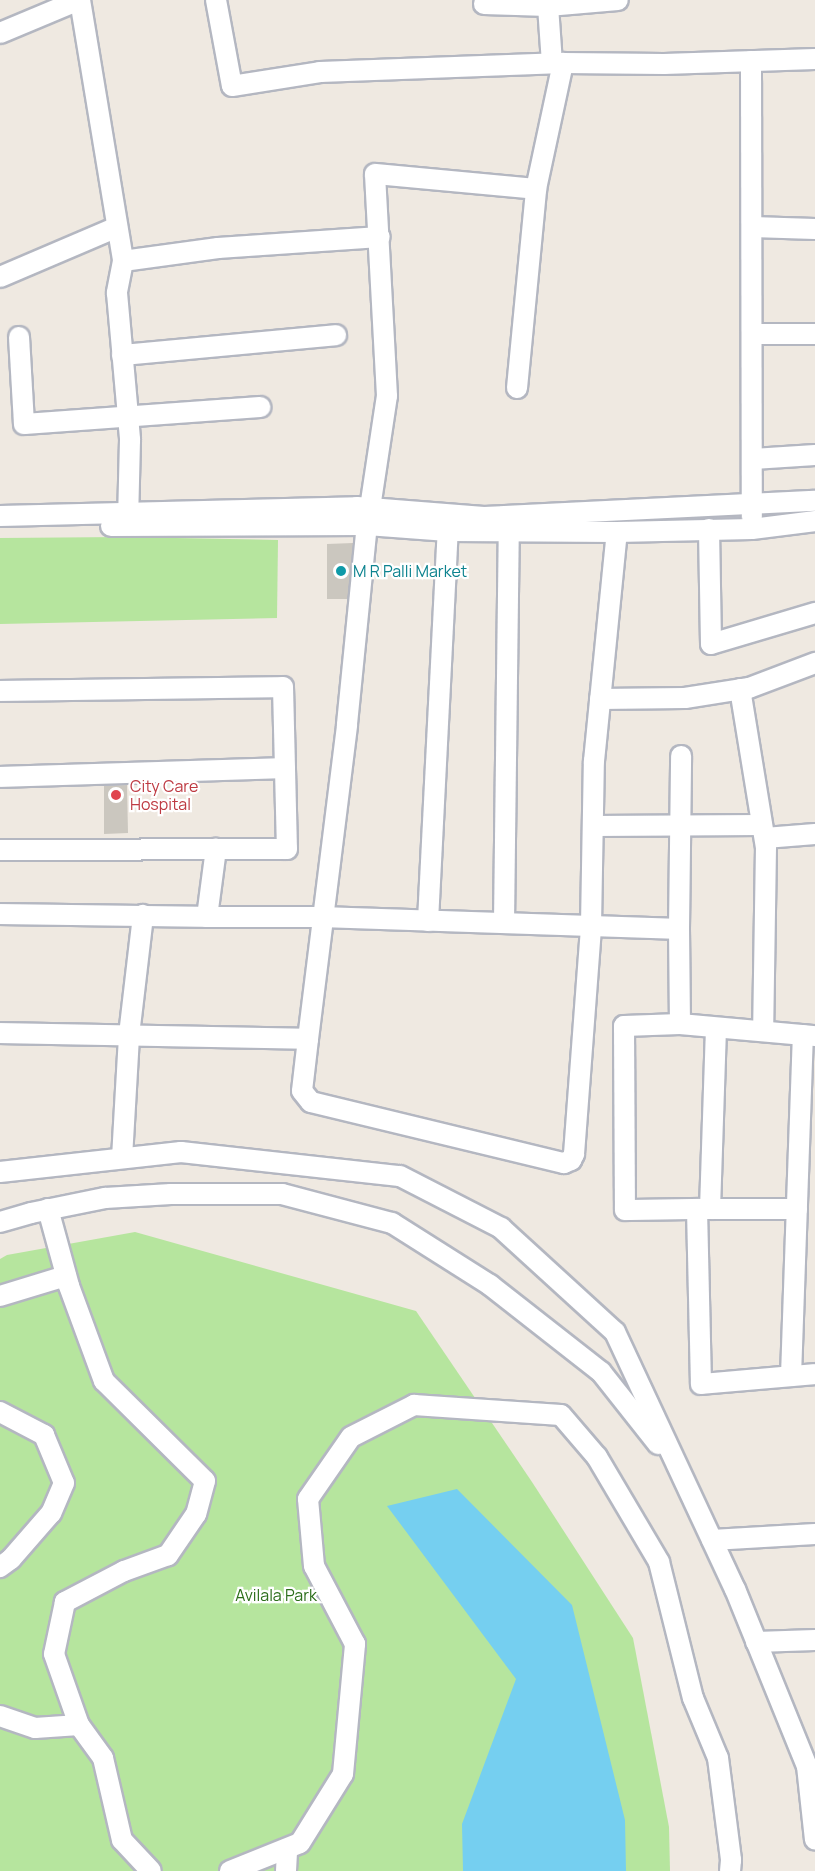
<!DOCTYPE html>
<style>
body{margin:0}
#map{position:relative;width:815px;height:1871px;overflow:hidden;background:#efe9e1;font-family:Manrope,sans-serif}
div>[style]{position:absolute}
.green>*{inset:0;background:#b6e59e}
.water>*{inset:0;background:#75cff0}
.building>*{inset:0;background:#cbc7bf}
.roads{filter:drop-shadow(2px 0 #b4b7c1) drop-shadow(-2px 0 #b4b7c1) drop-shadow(0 2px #b4b7c1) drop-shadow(0 -2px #b4b7c1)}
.minor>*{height:20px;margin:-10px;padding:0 10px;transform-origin:10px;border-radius:10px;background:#fff}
.dots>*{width:16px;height:16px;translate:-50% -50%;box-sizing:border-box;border:3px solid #fff;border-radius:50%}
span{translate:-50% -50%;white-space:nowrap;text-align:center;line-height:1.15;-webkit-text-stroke:4.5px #fff;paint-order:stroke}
.culture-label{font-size:16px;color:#0d838f}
.left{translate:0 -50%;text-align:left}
.health-label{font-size:16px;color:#be3a42}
.park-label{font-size:16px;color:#2c6e1b}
</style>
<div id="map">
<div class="green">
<div style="clip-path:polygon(122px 537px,278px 540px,277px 618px,0 624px,0 538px)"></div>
<div style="clip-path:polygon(135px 1232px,416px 1311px,532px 1482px,633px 1638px,669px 1827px,670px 1871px,0 1871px,0 1259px,7px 1255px)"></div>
</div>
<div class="water">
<div style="clip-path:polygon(457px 1489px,572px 1605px,625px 1820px,626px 1871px,463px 1871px,462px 1824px,516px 1679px,387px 1506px)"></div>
</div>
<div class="building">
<div style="clip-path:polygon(353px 543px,348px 599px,327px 599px,327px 544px)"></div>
<div style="clip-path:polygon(127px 785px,128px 833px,104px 834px,104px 786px)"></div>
</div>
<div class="roads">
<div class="minor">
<div style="left:80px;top:0;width:265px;rotate:80.6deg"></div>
<div style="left:123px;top:261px;width:96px;rotate:-7.8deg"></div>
<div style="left:218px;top:248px;width:162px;rotate:-3.9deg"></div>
<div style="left:216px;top:0;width:87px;rotate:79.5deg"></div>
<div style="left:232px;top:86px;width:89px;rotate:-9deg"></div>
<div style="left:320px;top:72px;width:243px;rotate:-2.1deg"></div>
<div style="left:563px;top:63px;width:101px;rotate:0.6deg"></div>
<div style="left:664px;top:64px;width:151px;rotate:-1.9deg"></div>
<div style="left:484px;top:4px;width:64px;rotate:1.8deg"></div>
<div style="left:548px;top:6px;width:70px;rotate:-4.9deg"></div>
<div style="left:548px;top:6px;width:57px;rotate:86deg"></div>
<div style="left:0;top:33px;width:86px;rotate:-22.7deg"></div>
<div style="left:751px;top:61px;width:456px;rotate:89.9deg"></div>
<div style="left:752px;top:227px;width:63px;rotate:1.8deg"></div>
<div style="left:123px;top:261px;width:33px;rotate:101deg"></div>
<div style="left:117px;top:293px;width:148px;rotate:84.9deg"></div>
<div style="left:130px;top:440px;width:84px;rotate:91.4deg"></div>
<div style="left:0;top:277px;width:127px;rotate:-23.1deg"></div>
<div style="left:753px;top:334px;width:62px"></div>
<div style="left:19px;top:337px;width:87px;rotate:86.7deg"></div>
<div style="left:24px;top:424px;width:237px;rotate:-4.1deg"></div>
<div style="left:122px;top:355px;width:215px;rotate:-5.3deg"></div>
<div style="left:517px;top:388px;width:200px;rotate:-84.5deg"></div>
<div style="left:536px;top:189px;width:129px;rotate:-77.9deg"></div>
<div style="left:753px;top:459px;width:62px;rotate:-3.7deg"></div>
<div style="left:370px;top:508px;width:113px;rotate:-81.4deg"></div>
<div style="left:387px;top:396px;width:222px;rotate:-93.1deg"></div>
<div style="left:375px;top:174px;width:162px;rotate:5.3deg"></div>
<div style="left:0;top:516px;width:357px;rotate:-1.4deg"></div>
<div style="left:357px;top:507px;width:127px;rotate:4.5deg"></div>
<div style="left:484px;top:517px;width:331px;rotate:-2.8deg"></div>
<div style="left:111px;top:526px;width:256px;rotate:-0.2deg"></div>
<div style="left:367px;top:525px;width:81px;rotate:4.2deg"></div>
<div style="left:448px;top:531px;width:169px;rotate:0.3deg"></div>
<div style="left:617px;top:532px;width:135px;rotate:-1.3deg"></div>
<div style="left:752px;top:529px;width:64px;rotate:-7.2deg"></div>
<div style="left:709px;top:529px;width:115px;rotate:89deg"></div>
<div style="left:711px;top:644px;width:109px;rotate:-16.6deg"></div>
<div style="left:740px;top:689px;width:160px;rotate:80.7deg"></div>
<div style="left:766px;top:847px;width:184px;rotate:90.9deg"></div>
<div style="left:0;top:691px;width:283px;rotate:-0.8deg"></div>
<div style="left:283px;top:687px;width:162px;rotate:88.6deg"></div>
<div style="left:287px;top:849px;width:287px;rotate:179.8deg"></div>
<div style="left:600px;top:699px;width:85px;rotate:-0.7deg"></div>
<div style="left:685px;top:698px;width:65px;rotate:-8.9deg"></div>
<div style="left:749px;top:688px;width:71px;rotate:-20.7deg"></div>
<div style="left:0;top:777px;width:285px;rotate:-1.8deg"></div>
<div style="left:593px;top:826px;width:169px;rotate:-0.3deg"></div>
<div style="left:765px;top:838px;width:50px;rotate:-4.6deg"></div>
<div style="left:0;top:914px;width:207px;rotate:0.8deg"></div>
<div style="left:207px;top:917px;width:69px;rotate:-82.5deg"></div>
<div style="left:207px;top:917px;width:116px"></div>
<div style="left:323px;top:917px;width:356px;rotate:1.9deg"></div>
<div style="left:679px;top:929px;width:95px;rotate:89.4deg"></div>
<div style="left:680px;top:1024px;width:136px;rotate:5.1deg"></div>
<div style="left:428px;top:921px;width:391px;rotate:-87.1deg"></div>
<div style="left:504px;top:923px;width:391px;rotate:-89.3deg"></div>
<div style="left:679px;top:929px;width:173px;rotate:-89.3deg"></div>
<div style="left:680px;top:1024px;width:56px;rotate:178deg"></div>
<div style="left:624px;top:1026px;width:184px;rotate:89.7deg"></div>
<div style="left:625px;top:1210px;width:72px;rotate:-0.8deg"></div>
<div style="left:697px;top:1209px;width:175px;rotate:88.7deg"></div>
<div style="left:701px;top:1384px;width:114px;rotate:-5deg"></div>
<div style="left:0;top:1033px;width:308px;rotate:1.1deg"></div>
<div style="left:308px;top:1039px;width:317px;rotate:-82.9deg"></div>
<div style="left:347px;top:724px;width:200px;rotate:-84.3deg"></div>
<div style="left:308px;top:1039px;width:52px;rotate:96.6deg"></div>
<div style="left:302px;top:1091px;width:14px;rotate:51deg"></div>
<div style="left:311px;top:1102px;width:260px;rotate:13.6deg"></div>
<div style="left:564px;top:1163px;width:8px;rotate:-23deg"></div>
<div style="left:571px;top:1160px;width:7px;rotate:-63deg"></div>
<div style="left:574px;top:1154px;width:229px;rotate:-85.7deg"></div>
<div style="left:591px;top:926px;width:165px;rotate:-89deg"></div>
<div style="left:594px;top:761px;width:230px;rotate:-84.3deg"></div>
<div style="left:122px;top:1158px;width:123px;rotate:-86.7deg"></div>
<div style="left:129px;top:1035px;width:121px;rotate:-83.3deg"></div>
<div style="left:0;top:1172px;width:182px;rotate:-6.3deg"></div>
<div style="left:181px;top:1152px;width:220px;rotate:6.3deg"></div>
<div style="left:400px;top:1176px;width:114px;rotate:27.2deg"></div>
<div style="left:501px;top:1228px;width:154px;rotate:42.4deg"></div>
<div style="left:615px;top:1332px;width:284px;rotate:65deg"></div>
<div style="left:735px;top:1589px;width:191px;rotate:67.9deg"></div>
<div style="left:807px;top:1766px;width:74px;rotate:83.8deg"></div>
<div style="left:48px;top:1209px;width:80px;rotate:74.7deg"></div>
<div style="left:69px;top:1286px;width:101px;rotate:69.8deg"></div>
<div style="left:104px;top:1381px;width:142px;rotate:44.7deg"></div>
<div style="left:205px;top:1481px;width:34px;rotate:105deg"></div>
<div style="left:196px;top:1514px;width:50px;rotate:124.3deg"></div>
<div style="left:168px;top:1555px;width:47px;rotate:160deg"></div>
<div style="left:124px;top:1571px;width:67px;rotate:152.3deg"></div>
<div style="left:65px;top:1602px;width:53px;rotate:101.9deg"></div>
<div style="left:54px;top:1654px;width:75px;rotate:70.6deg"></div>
<div style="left:699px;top:1209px;width:98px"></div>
<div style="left:710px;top:1209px;width:181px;rotate:-88.1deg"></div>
<div style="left:0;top:1222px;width:32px;rotate:-16deg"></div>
<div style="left:31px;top:1213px;width:76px;rotate:-11.5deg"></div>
<div style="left:105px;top:1198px;width:66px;rotate:-3.5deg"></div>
<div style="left:171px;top:1194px;width:111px"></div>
<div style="left:282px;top:1194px;width:114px;rotate:14.8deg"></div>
<div style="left:392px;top:1223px;width:116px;rotate:32.3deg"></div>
<div style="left:490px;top:1285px;width:141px;rotate:38.1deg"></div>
<div style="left:601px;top:1372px;width:92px;rotate:51.6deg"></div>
<div style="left:0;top:1296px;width:69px;rotate:-16.9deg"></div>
<div style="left:791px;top:1376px;width:341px;rotate:-88deg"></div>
<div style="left:0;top:1412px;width:50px;rotate:27.6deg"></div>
<div style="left:44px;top:1435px;width:52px;rotate:67.4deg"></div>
<div style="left:64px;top:1483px;width:33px;rotate:113deg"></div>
<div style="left:51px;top:1513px;width:61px;rotate:131deg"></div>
<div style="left:11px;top:1559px;width:14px;rotate:144deg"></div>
<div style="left:712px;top:1540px;width:103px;rotate:-3.3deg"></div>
<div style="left:756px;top:1642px;width:59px;rotate:-1.9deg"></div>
<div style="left:0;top:1716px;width:37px;rotate:19deg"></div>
<div style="left:35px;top:1728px;width:44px;rotate:-3.9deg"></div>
<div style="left:79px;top:1725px;width:41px;rotate:54deg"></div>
<div style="left:103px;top:1758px;width:84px;rotate:77deg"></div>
<div style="left:122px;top:1840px;width:42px;rotate:46.9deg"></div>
<div style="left:230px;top:1871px;width:75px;rotate:-21.8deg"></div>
<div style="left:300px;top:1843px;width:81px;rotate:-58.1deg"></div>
<div style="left:343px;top:1774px;width:131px;rotate:-84.7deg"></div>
<div style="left:355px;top:1644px;width:88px;rotate:-117.7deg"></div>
<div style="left:314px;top:1566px;width:67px;rotate:-95.1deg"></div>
<div style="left:308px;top:1499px;width:75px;rotate:-55.3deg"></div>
<div style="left:351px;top:1437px;width:71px;rotate:-26.9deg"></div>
<div style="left:414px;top:1405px;width:147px;rotate:3.9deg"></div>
<div style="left:561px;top:1415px;width:55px;rotate:49.4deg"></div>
<div style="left:597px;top:1457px;width:122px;rotate:59.4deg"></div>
<div style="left:659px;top:1562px;width:140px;rotate:76deg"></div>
<div style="left:693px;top:1698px;width:65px;rotate:67.4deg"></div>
<div style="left:718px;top:1758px;width:103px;rotate:82.7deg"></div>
<div style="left:731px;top:1860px;width:11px;rotate:95deg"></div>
<div style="left:286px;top:1871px;width:22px;rotate:-87deg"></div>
</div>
</div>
<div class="dots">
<div style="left:341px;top:571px;background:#0f9aa8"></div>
<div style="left:116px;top:795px;background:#e0444e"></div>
</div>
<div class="culture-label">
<span class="left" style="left:353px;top:571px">M R Palli Market</span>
</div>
<div class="health-label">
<span class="left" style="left:130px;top:795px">City Care<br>Hospital</span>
</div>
<div class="park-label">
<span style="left:276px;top:1595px">Avilala Park</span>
</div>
</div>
